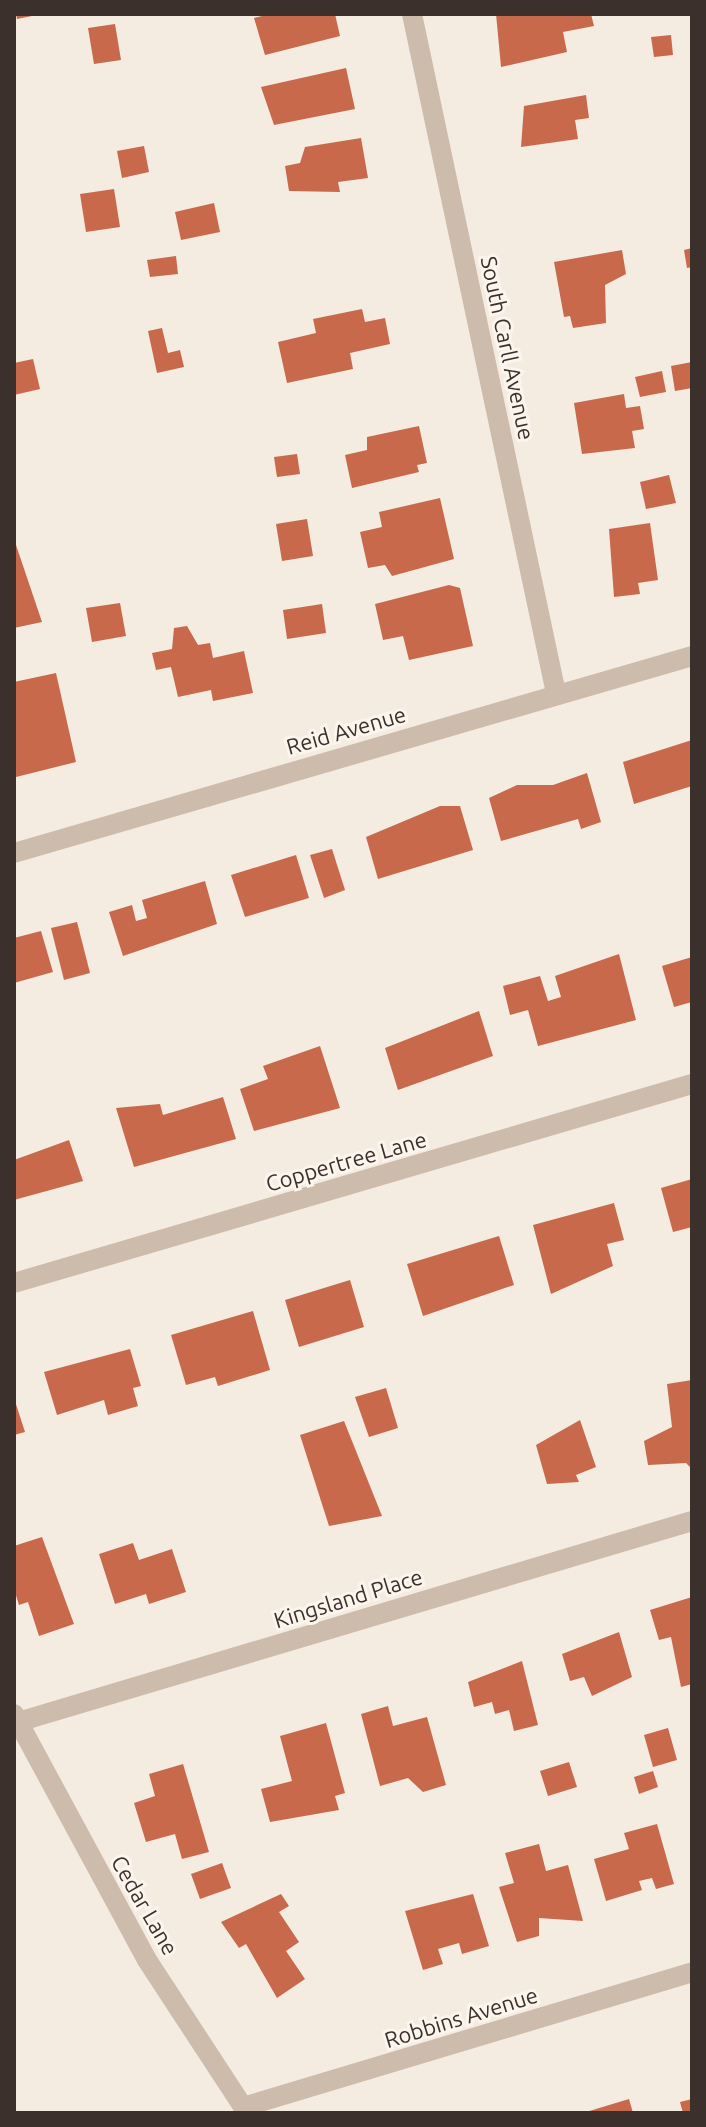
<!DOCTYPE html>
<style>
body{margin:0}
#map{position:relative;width:706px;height:2127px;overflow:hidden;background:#f4ebe1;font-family:Ubuntu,sans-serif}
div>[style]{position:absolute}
.building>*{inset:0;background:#c8694b}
.minor>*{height:20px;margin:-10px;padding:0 10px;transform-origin:10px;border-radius:10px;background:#cdbbac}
span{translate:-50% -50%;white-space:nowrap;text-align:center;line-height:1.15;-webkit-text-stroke:6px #fbf5ee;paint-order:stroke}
.street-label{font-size:22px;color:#3b302b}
.frame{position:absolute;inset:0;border:16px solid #3b302b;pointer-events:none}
</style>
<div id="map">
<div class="building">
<div style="clip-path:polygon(16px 14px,36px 14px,37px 15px,17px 19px)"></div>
<div style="clip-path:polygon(270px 14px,335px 14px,340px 36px,265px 55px,254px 18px)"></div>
<div style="clip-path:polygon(496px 14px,591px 14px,594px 26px,563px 32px,567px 52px,501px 67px)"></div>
<div style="clip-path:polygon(115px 24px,121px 60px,94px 64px,88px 28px)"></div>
<div style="clip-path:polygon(671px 35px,673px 55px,654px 57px,651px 37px)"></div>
<div style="clip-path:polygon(346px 68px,355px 109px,274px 125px,261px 87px)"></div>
<div style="clip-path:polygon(586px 95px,589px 118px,575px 120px,578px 139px,521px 147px,524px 106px)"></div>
<div style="clip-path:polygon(361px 138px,368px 178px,338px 182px,340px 192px,289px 191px,285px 166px,300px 163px,305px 147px)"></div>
<div style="clip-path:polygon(144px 146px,149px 172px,122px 178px,117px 151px)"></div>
<div style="clip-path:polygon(114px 189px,120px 227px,86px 232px,80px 194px)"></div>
<div style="clip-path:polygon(214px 203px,220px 232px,181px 240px,175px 212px)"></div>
<div style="clip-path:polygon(692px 248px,692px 267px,687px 268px,684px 250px)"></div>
<div style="clip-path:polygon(622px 250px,626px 274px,605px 285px,606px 323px,573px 328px,570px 316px,564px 317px,554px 262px)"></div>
<div style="clip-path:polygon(176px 256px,178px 274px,150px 277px,147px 260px)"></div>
<div style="clip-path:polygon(362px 309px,365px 322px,385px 318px,390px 344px,350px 353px,353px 369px,287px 383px,278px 342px,316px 333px,313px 319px)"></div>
<div style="clip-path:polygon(162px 328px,168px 353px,180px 350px,184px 367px,157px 373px,148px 331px)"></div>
<div style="clip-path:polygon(33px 359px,40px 389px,14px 395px,14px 363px)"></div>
<div style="clip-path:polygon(692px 362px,692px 388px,675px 391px,671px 366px)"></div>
<div style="clip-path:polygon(662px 371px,666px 392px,640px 397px,635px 377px)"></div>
<div style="clip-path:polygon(624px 394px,626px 408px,640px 406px,644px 429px,632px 431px,635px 448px,582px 454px,574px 403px)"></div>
<div style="clip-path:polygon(419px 426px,427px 463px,417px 465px,419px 472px,352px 488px,345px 455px,367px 450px,367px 437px)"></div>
<div style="clip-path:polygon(297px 454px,300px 474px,277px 477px,274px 457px)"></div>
<div style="clip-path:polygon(669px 475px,676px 503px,646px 509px,640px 482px)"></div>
<div style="clip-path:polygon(440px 498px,454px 559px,392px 576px,385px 565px,368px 568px,360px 532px,382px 527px,379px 512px)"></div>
<div style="clip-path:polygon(307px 519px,313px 556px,282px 561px,276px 524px)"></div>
<div style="clip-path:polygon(650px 523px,658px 580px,638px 583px,640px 594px,614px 597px,609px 529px)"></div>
<div style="clip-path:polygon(15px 542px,42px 622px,14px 628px,14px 542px)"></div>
<div style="clip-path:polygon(449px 585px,460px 588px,473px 646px,409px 660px,403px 636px,383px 640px,375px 604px)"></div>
<div style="clip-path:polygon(120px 603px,126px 636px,92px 642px,86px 608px)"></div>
<div style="clip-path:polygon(322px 604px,326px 633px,287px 639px,283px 610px)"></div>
<div style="clip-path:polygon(187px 626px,198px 645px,210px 643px,213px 658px,244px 651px,253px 693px,213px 701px,211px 690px,178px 697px,171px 667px,156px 670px,152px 653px,172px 649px,174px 628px)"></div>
<div style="clip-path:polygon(56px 673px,76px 762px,16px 777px,14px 682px)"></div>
<div style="clip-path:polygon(692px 740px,692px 786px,634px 804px,623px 762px)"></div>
<div style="clip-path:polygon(587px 773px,601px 822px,581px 829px,578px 819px,501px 841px,489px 798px,517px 785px,553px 785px)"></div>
<div style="clip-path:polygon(440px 806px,460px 806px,473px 850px,378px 879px,366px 837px)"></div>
<div style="clip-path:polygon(332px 849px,345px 890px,324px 898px,310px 855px)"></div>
<div style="clip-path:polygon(296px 855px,309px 898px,245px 917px,231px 875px)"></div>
<div style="clip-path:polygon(205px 881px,217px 924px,123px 956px,109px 912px,132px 905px,136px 921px,147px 918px,142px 900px)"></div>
<div style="clip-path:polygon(77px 922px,90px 973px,64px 980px,51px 928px)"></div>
<div style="clip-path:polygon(41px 931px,53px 972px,14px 983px,14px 938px)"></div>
<div style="clip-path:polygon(619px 954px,636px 1020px,538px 1046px,528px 1010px,510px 1015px,503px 986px,540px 976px,548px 1001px,561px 997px,555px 976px)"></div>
<div style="clip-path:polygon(692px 957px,692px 1002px,674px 1007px,662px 966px)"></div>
<div style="clip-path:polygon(479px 1011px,493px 1056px,398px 1090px,385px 1048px)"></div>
<div style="clip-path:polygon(320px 1046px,340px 1108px,254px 1131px,240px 1089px,268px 1079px,263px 1066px)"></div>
<div style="clip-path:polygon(223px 1097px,236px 1139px,134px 1167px,116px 1108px,160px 1104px,163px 1115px)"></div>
<div style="clip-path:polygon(69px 1140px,83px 1181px,14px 1200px,14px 1160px)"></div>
<div style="clip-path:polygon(692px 1179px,692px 1227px,673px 1232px,661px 1188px)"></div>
<div style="clip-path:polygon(614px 1203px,624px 1240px,607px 1244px,613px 1266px,551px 1294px,533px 1225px)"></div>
<div style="clip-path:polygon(499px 1236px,514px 1285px,423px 1316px,407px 1264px)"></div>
<div style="clip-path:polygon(350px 1280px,364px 1327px,299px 1347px,285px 1300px)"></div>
<div style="clip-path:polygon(253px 1311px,270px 1370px,218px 1386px,215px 1377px,186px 1385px,171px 1335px)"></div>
<div style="clip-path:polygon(130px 1349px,141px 1386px,133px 1388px,138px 1406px,108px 1415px,104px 1400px,57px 1415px,44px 1372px)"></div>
<div style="clip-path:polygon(692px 1380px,692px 1469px,686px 1463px,648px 1465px,644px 1441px,672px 1427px,667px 1384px)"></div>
<div style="clip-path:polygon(386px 1388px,398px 1428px,369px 1437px,355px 1397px)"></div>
<div style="clip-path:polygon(14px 1398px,25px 1432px,14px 1435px)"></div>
<div style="clip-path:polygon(580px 1420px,596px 1467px,576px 1475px,579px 1482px,547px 1484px,536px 1445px)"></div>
<div style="clip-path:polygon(344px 1421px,382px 1516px,329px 1526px,300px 1435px)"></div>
<div style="clip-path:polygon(42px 1537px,74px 1624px,39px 1636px,28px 1602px,19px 1605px,14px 1589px,14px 1546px)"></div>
<div style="clip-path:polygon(133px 1543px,139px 1560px,172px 1549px,186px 1592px,149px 1604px,146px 1594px,115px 1604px,99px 1554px)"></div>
<div style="clip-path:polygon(692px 1597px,692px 1684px,681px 1687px,671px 1637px,659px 1640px,650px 1610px)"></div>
<div style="clip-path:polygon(619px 1632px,632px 1677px,592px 1696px,584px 1677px,570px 1681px,562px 1654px)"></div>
<div style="clip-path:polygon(522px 1661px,538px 1725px,514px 1731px,509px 1710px,495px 1714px,492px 1702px,474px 1707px,468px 1682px)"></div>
<div style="clip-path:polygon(388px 1706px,393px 1726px,427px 1717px,446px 1785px,423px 1792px,408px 1778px,380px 1786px,361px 1714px)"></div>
<div style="clip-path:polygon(326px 1723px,345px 1793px,335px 1796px,339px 1810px,270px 1822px,261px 1789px,292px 1781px,280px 1736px)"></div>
<div style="clip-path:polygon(668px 1728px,677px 1760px,653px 1767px,644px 1735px)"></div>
<div style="clip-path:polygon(569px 1762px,577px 1787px,548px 1796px,540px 1771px)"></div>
<div style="clip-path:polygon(183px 1764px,209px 1852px,182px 1859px,175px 1834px,146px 1842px,134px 1803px,155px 1796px,149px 1774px)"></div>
<div style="clip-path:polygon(653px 1771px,658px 1787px,639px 1794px,634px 1777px)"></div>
<div style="clip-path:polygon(657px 1824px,674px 1884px,656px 1889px,652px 1878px,639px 1881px,642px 1890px,606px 1901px,594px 1859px,629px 1849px,624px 1833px)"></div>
<div style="clip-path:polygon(539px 1844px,546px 1871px,568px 1865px,583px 1921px,539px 1918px,539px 1936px,517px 1942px,499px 1887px,514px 1883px,505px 1853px)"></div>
<div style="clip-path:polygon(222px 1863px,231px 1888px,200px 1899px,191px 1874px)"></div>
<div style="clip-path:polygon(281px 1894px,289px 1906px,279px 1912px,299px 1942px,286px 1951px,305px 1979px,277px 1998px,246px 1944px,239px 1948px,221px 1922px)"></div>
<div style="clip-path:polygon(473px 1894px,489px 1946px,462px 1954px,459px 1943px,438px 1949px,443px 1964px,423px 1970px,405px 1911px)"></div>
<div style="clip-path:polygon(629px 2099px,633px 2113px,586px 2113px,586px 2112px)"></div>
<div style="clip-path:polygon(692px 2099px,692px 2113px,683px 2113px,680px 2102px)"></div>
</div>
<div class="minor">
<div style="left:412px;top:14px;width:694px;rotate:78.03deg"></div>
<div style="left:14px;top:853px;width:706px;rotate:-16.2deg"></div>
<div style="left:14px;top:1283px;width:707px;rotate:-16.36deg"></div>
<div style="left:14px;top:1714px;width:280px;rotate:61.6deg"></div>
<div style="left:147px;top:1960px;width:183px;rotate:56.8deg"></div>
<div style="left:18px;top:1722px;width:703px;rotate:-16.61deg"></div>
<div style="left:243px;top:2107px;width:469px;rotate:-16.7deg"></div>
</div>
<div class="street-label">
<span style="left:508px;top:348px;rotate:78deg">South Carll Avenue</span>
<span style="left:346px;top:730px;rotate:-16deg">Reid Avenue</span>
<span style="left:346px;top:1161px;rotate:-16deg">Coppertree Lane</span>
<span style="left:348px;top:1598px;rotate:-17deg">Kingsland Place</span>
<span style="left:145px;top:1905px;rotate:60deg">Cedar Lane</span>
<span style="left:461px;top:2017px;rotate:-17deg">Robbins Avenue</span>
</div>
<div class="frame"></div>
</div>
